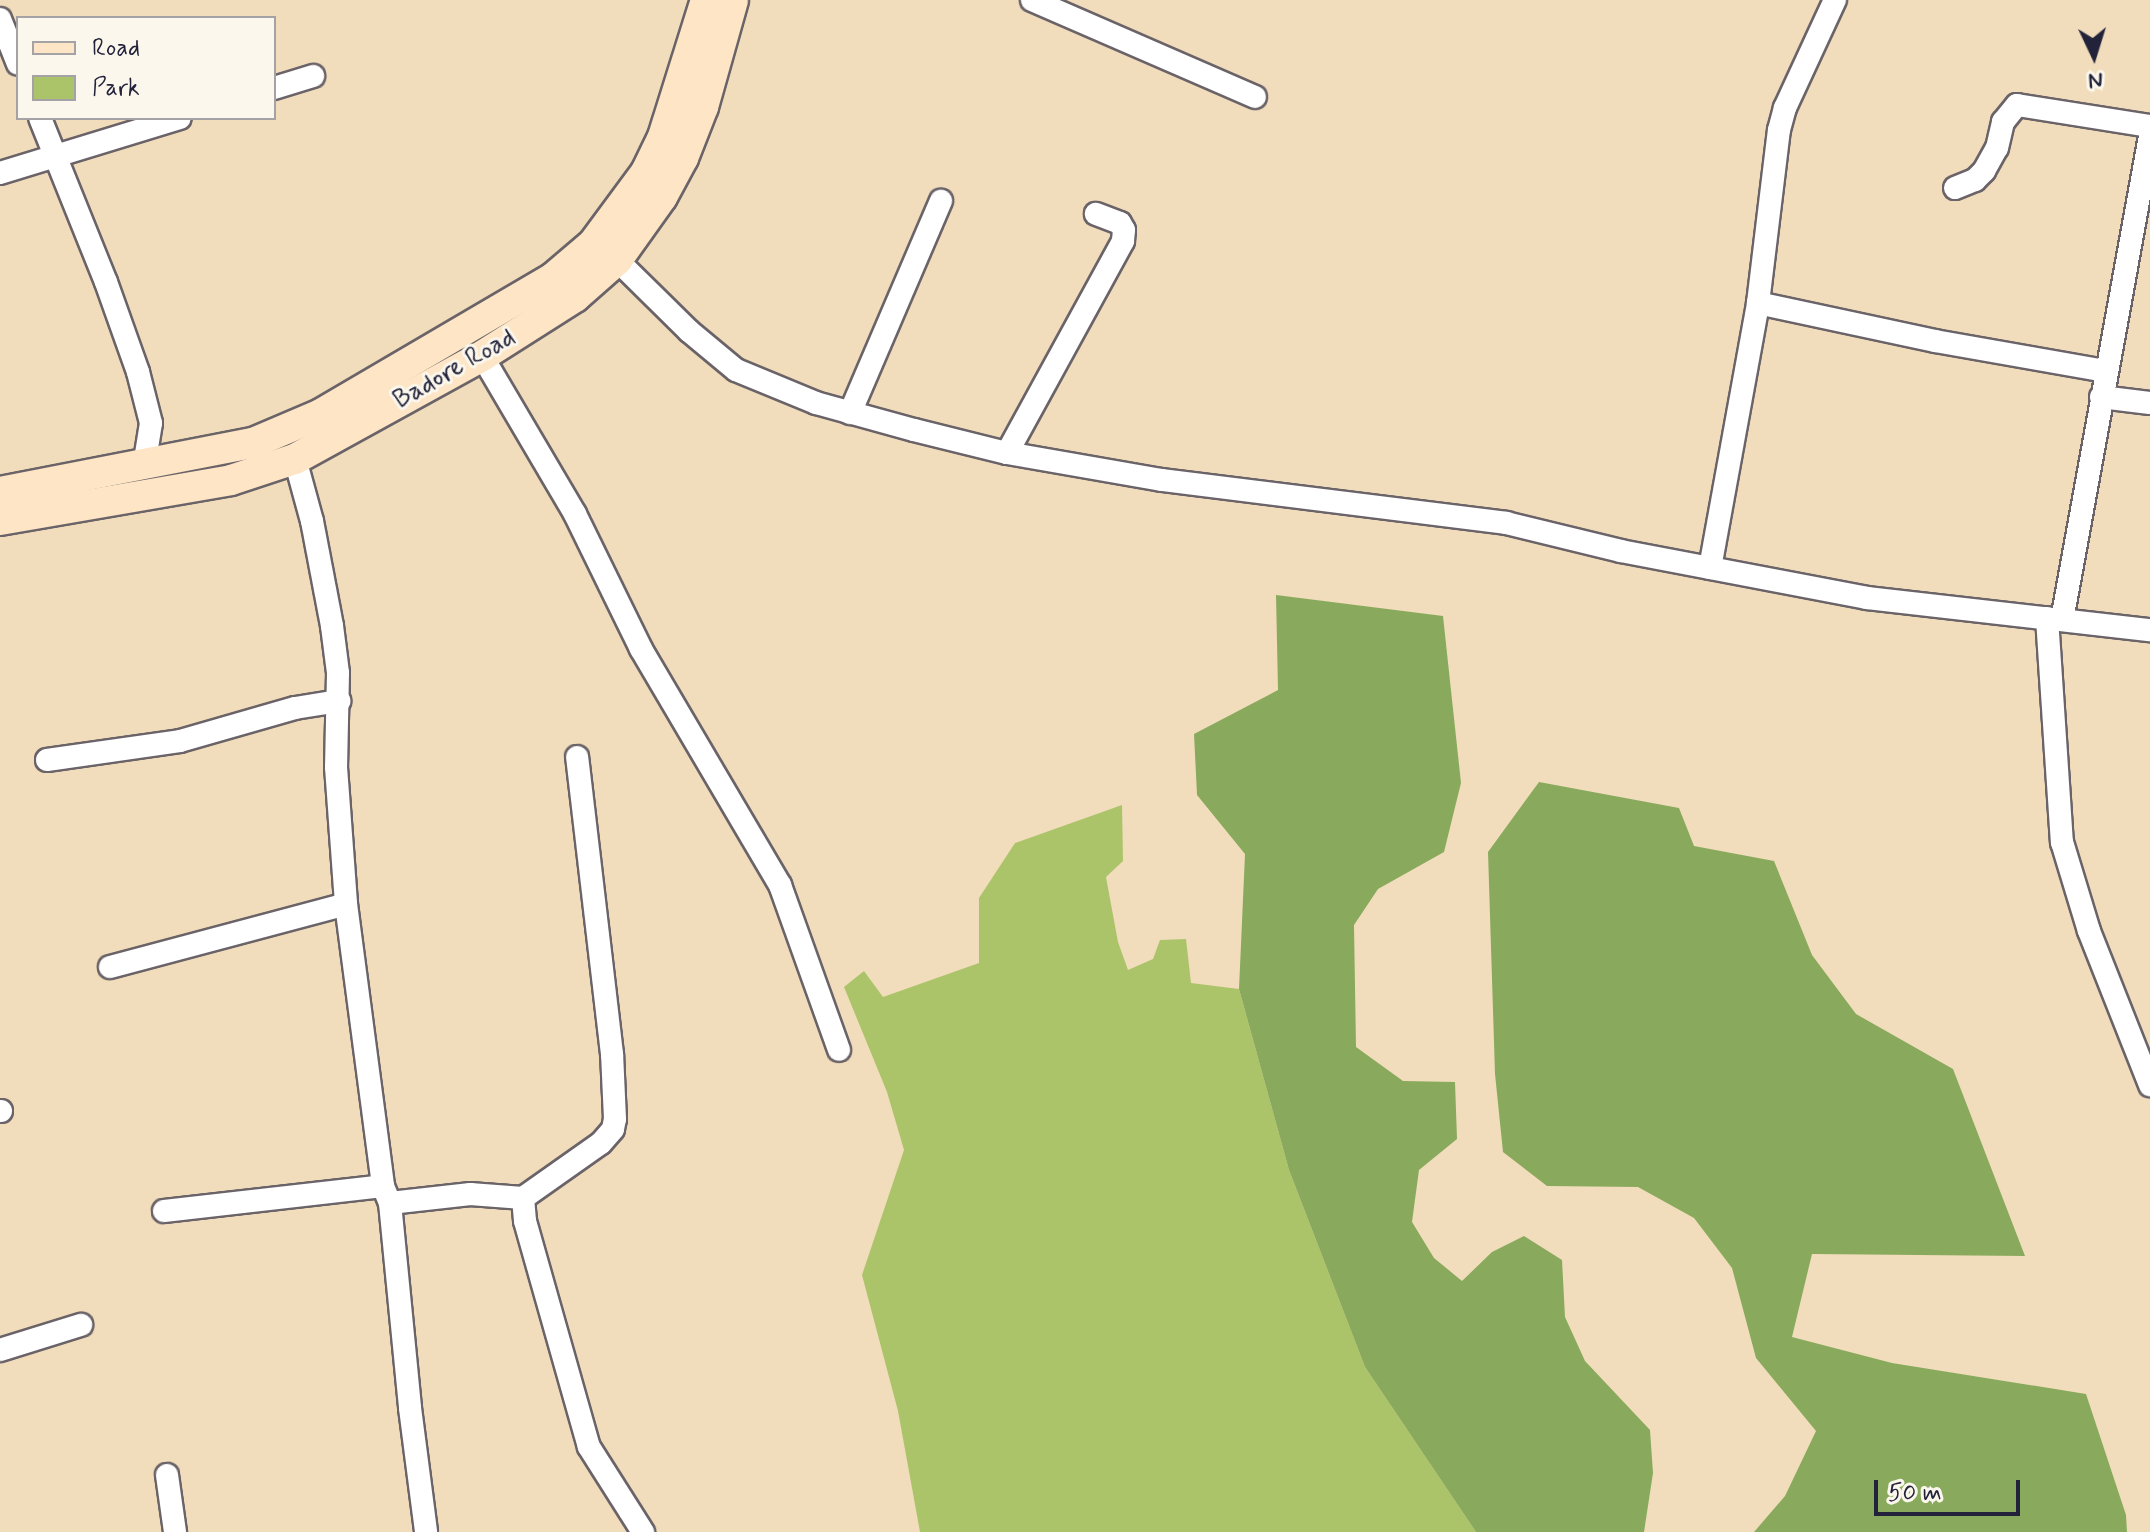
<!DOCTYPE html>
<style>
body{margin:0}
#map{position:relative;width:2150px;height:1532px;overflow:hidden;background:#f1ddbc;font-family:Mynerve,sans-serif}
div>[style]{position:absolute}
.green>*{inset:0;background:#acc469}
.forest>*{inset:0;background:#89aa5d}
.roads{filter:drop-shadow(2px 0 #6a6368) drop-shadow(-2px 0 #6a6368) drop-shadow(0 2px #6a6368) drop-shadow(0 -2px #6a6368)}
.street>*{height:22px;margin:-11px;padding:0 11px;transform-origin:11px;border-radius:11px;background:#fff}
.secondary>*{height:30px;margin:-15px;padding:0 15px;transform-origin:15px;border-radius:15px;background:#fde5c5}
span{translate:-50% -50%;white-space:nowrap;text-align:center;line-height:1.15;-webkit-text-stroke:6px #fbf7ec;paint-order:stroke}
.street-label{font-size:26px;color:#22223b}
.legend{position:absolute;left:16px;top:16px;width:260px;height:104px;box-sizing:border-box;background:#fbf7ec;border:2px solid #a4a2a5;margin:0;padding:10px 14px;list-style:none;font-size:24px;color:#22223b}
.legend li{display:flex;align-items:center;gap:16px;height:40px}
.legend b{width:40px;border:2px solid #a4a2a5}
.north{position:absolute;left:2054px;top:16px;width:80px;height:80px;-webkit-text-stroke:6px #fbf7ec;paint-order:stroke;rotate:176deg;font-size:22px;font-weight:700;line-height:32px;text-align:center;color:#22223b}
.north::after{content:'';display:block;margin:auto;width:28px;height:36px;background:#22223b;clip-path:polygon(50% 0,100% 100%,50% 72%,0 100%)}
.scale{position:absolute;left:1874px;top:1480px;width:146px;height:36px;box-sizing:border-box;border:4px solid #22223b;border-top:0;padding-left:10px;font-size:24px;line-height:28px;white-space:nowrap;color:#22223b;-webkit-text-stroke:6px #fbf7ec;paint-order:stroke}
</style>
<div id="map">
<div class="green">
<div style="clip-path:polygon(1122px 805px,1123px 861px,1106px 877px,1118px 942px,1128px 970px,1153px 959px,1160px 940px,1186px 939px,1191px 983px,1239px 989px,1289px 1170px,1365px 1367px,1476px 1532px,920px 1532px,898px 1411px,862px 1275px,904px 1150px,887px 1092px,844px 987px,864px 971px,883px 997px,979px 963px,979px 898px,1015px 843px)"></div>
</div>
<div class="forest">
<div style="clip-path:polygon(1276px 595px,1443px 616px,1461px 783px,1444px 852px,1378px 889px,1354px 925px,1356px 1047px,1403px 1081px,1455px 1082px,1457px 1139px,1419px 1170px,1412px 1222px,1434px 1258px,1462px 1281px,1492px 1252px,1524px 1236px,1562px 1260px,1565px 1317px,1585px 1361px,1650px 1430px,1653px 1473px,1644px 1532px,1476px 1532px,1365px 1367px,1289px 1170px,1239px 989px,1245px 854px,1197px 795px,1194px 734px,1278px 690px)"></div>
<div style="clip-path:polygon(1539px 782px,1679px 808px,1694px 846px,1774px 861px,1812px 955px,1856px 1014px,1953px 1069px,2025px 1256px,1812px 1254px,1792px 1337px,1892px 1363px,2086px 1394px,2126px 1515px,2127px 1532px,1754px 1532px,1785px 1496px,1816px 1431px,1756px 1358px,1732px 1268px,1694px 1218px,1638px 1187px,1547px 1186px,1503px 1152px,1495px 1074px,1488px 852px)"></div>
</div>
<div class="roads">
<div class="street">
<div style="left:1032px;top:0;width:243px;rotate:23.5deg"></div>
<div style="left:0;top:19px;width:48px;rotate:68.2deg"></div>
<div style="left:274px;top:88px;width:41px;rotate:-17.1deg"></div>
<div style="left:40px;top:118px;width:177px;rotate:68.1deg"></div>
<div style="left:106px;top:282px;width:96px;rotate:70.4deg"></div>
<div style="left:138px;top:372px;width:53px;rotate:75.7deg"></div>
<div style="left:151px;top:423px;width:44px;rotate:99.2deg"></div>
<div style="left:0;top:173px;width:188px;rotate:-17deg"></div>
<div style="left:1955px;top:188px;width:22px;rotate:-22deg"></div>
<div style="left:1975px;top:180px;width:13px;rotate:-45deg"></div>
<div style="left:1984px;top:171px;width:26px;rotate:-61deg"></div>
<div style="left:1997px;top:148px;width:27px;rotate:-77deg"></div>
<div style="left:2003px;top:122px;width:22px;rotate:-51deg"></div>
<div style="left:2017px;top:105px;width:135px;rotate:9deg"></div>
<div style="left:617px;top:260px;width:101px;rotate:44.6deg"></div>
<div style="left:689px;top:331px;width:61px;rotate:39.7deg"></div>
<div style="left:736px;top:370px;width:87px;rotate:22.4deg"></div>
<div style="left:816px;top:403px;width:102px;rotate:15.4deg"></div>
<div style="left:914px;top:430px;width:96px;rotate:13.9deg"></div>
<div style="left:1007px;top:453px;width:157px;rotate:9.9deg"></div>
<div style="left:1162px;top:480px;width:347px;rotate:7.1deg"></div>
<div style="left:1506px;top:523px;width:118px;rotate:13.7deg"></div>
<div style="left:1621px;top:551px;width:250px;rotate:10.8deg"></div>
<div style="left:1867px;top:598px;width:285px;rotate:6.5deg"></div>
<div style="left:1758px;top:303px;width:181px;rotate:12.1deg"></div>
<div style="left:1935px;top:341px;width:173px;rotate:10deg"></div>
<div style="left:482px;top:356px;width:183px;rotate:59.5deg"></div>
<div style="left:575px;top:514px;width:150px;rotate:63.9deg"></div>
<div style="left:641px;top:649px;width:274px;rotate:59.5deg"></div>
<div style="left:780px;top:885px;width:175px;rotate:70.3deg"></div>
<div style="left:2101px;top:397px;width:49px;rotate:7deg"></div>
<div style="left:850px;top:413px;width:231px;rotate:-66.8deg"></div>
<div style="left:1007px;top:453px;width:242px;rotate:-61.3deg"></div>
<div style="left:1123px;top:241px;width:11px;rotate:-85deg"></div>
<div style="left:1124px;top:230px;width:8px;rotate:-120deg"></div>
<div style="left:1120px;top:223px;width:26px;rotate:-159deg"></div>
<div style="left:295px;top:459px;width:64px;rotate:74.7deg"></div>
<div style="left:312px;top:521px;width:107px;rotate:79.2deg"></div>
<div style="left:332px;top:626px;width:47px;rotate:82.7deg"></div>
<div style="left:338px;top:673px;width:94px;rotate:91.2deg"></div>
<div style="left:336px;top:767px;width:137px;rotate:85.8deg"></div>
<div style="left:346px;top:904px;width:284px;rotate:82.5deg"></div>
<div style="left:383px;top:1186px;width:18px;rotate:68deg"></div>
<div style="left:390px;top:1203px;width:81px;rotate:-6.4deg"></div>
<div style="left:470px;top:1194px;width:53px;rotate:4.3deg"></div>
<div style="left:523px;top:1198px;width:23px;rotate:85deg"></div>
<div style="left:525px;top:1221px;width:235px;rotate:74.2deg"></div>
<div style="left:589px;top:1447px;width:101px;rotate:57.6deg"></div>
<div style="left:1710px;top:568px;width:269px;rotate:-79.7deg"></div>
<div style="left:1758px;top:303px;width:174px;rotate:-83.1deg"></div>
<div style="left:1779px;top:130px;width:23px;rotate:-75deg"></div>
<div style="left:1785px;top:108px;width:119px;rotate:-65.2deg"></div>
<div style="left:2047px;top:618px;width:225px;rotate:86.2deg"></div>
<div style="left:2062px;top:842px;width:93px;rotate:73.1deg"></div>
<div style="left:2089px;top:931px;width:166px;rotate:68.4deg"></div>
<div style="left:2062px;top:620px;width:494px;rotate:-79.7deg"></div>
<div style="left:47px;top:760px;width:134px;rotate:-8.1deg"></div>
<div style="left:180px;top:741px;width:120px;rotate:-16deg"></div>
<div style="left:295px;top:708px;width:45px;rotate:-9deg"></div>
<div style="left:110px;top:967px;width:244px;rotate:-14.9deg"></div>
<div style="left:0;top:1111px;width:1px"></div>
<div style="left:523px;top:1198px;width:95px;rotate:-35.2deg"></div>
<div style="left:601px;top:1143px;width:18px;rotate:-49deg"></div>
<div style="left:613px;top:1129px;width:10px;rotate:-79deg"></div>
<div style="left:615px;top:1119px;width:65px;rotate:-92.6deg"></div>
<div style="left:612px;top:1054px;width:299px;rotate:-96.7deg"></div>
<div style="left:390px;top:1203px;width:206px;rotate:84.4deg"></div>
<div style="left:410px;top:1408px;width:125px;rotate:82.6deg"></div>
<div style="left:164px;top:1211px;width:220px;rotate:-6.5deg"></div>
<div style="left:0;top:1350px;width:85px;rotate:-17.2deg"></div>
<div style="left:167px;top:1475px;width:58px;rotate:82deg"></div>
</div>
<div class="secondary">
<div style="left:0;top:492px;width:258px;rotate:-11deg"></div>
<div style="left:253px;top:443px;width:74px;rotate:-23.1deg"></div>
<div style="left:321px;top:414px;width:269px;rotate:-30.4deg"></div>
<div style="left:553px;top:278px;width:52px;rotate:-40.4deg"></div>
<div style="left:593px;top:244px;width:89px;rotate:-53.6deg"></div>
<div style="left:646px;top:172px;width:39px;rotate:-64deg"></div>
<div style="left:663px;top:137px;width:144px;rotate:-72.6deg"></div>
<div style="left:0;top:520px;width:234px;rotate:-9.8deg"></div>
<div style="left:231px;top:480px;width:67px;rotate:-18.2deg"></div>
<div style="left:295px;top:459px;width:213px;rotate:-28.8deg"></div>
<div style="left:482px;top:356px;width:110px;rotate:-32.4deg"></div>
<div style="left:575px;top:297px;width:56px;rotate:-41.4deg"></div>
<div style="left:617px;top:260px;width:77px;rotate:-54.5deg"></div>
<div style="left:662px;top:197px;width:44px;rotate:-61.7deg"></div>
<div style="left:683px;top:158px;width:55px;rotate:-68.6deg"></div>
<div style="left:703px;top:107px;width:111px;rotate:-74.3deg"></div>
</div>
</div>
<div class="street-label">
<span style="left:455px;top:370px;rotate:-30deg">Badore Road</span>
</div>
<ul class="legend">
<li><b style="height:10px;background:#fde5c5"></b>Road</li>
<li><b style="height:22px;background:#acc469"></b>Park</li>
</ul>
<div class="north">N</div>
<div class="scale">50 m</div>
</div>
